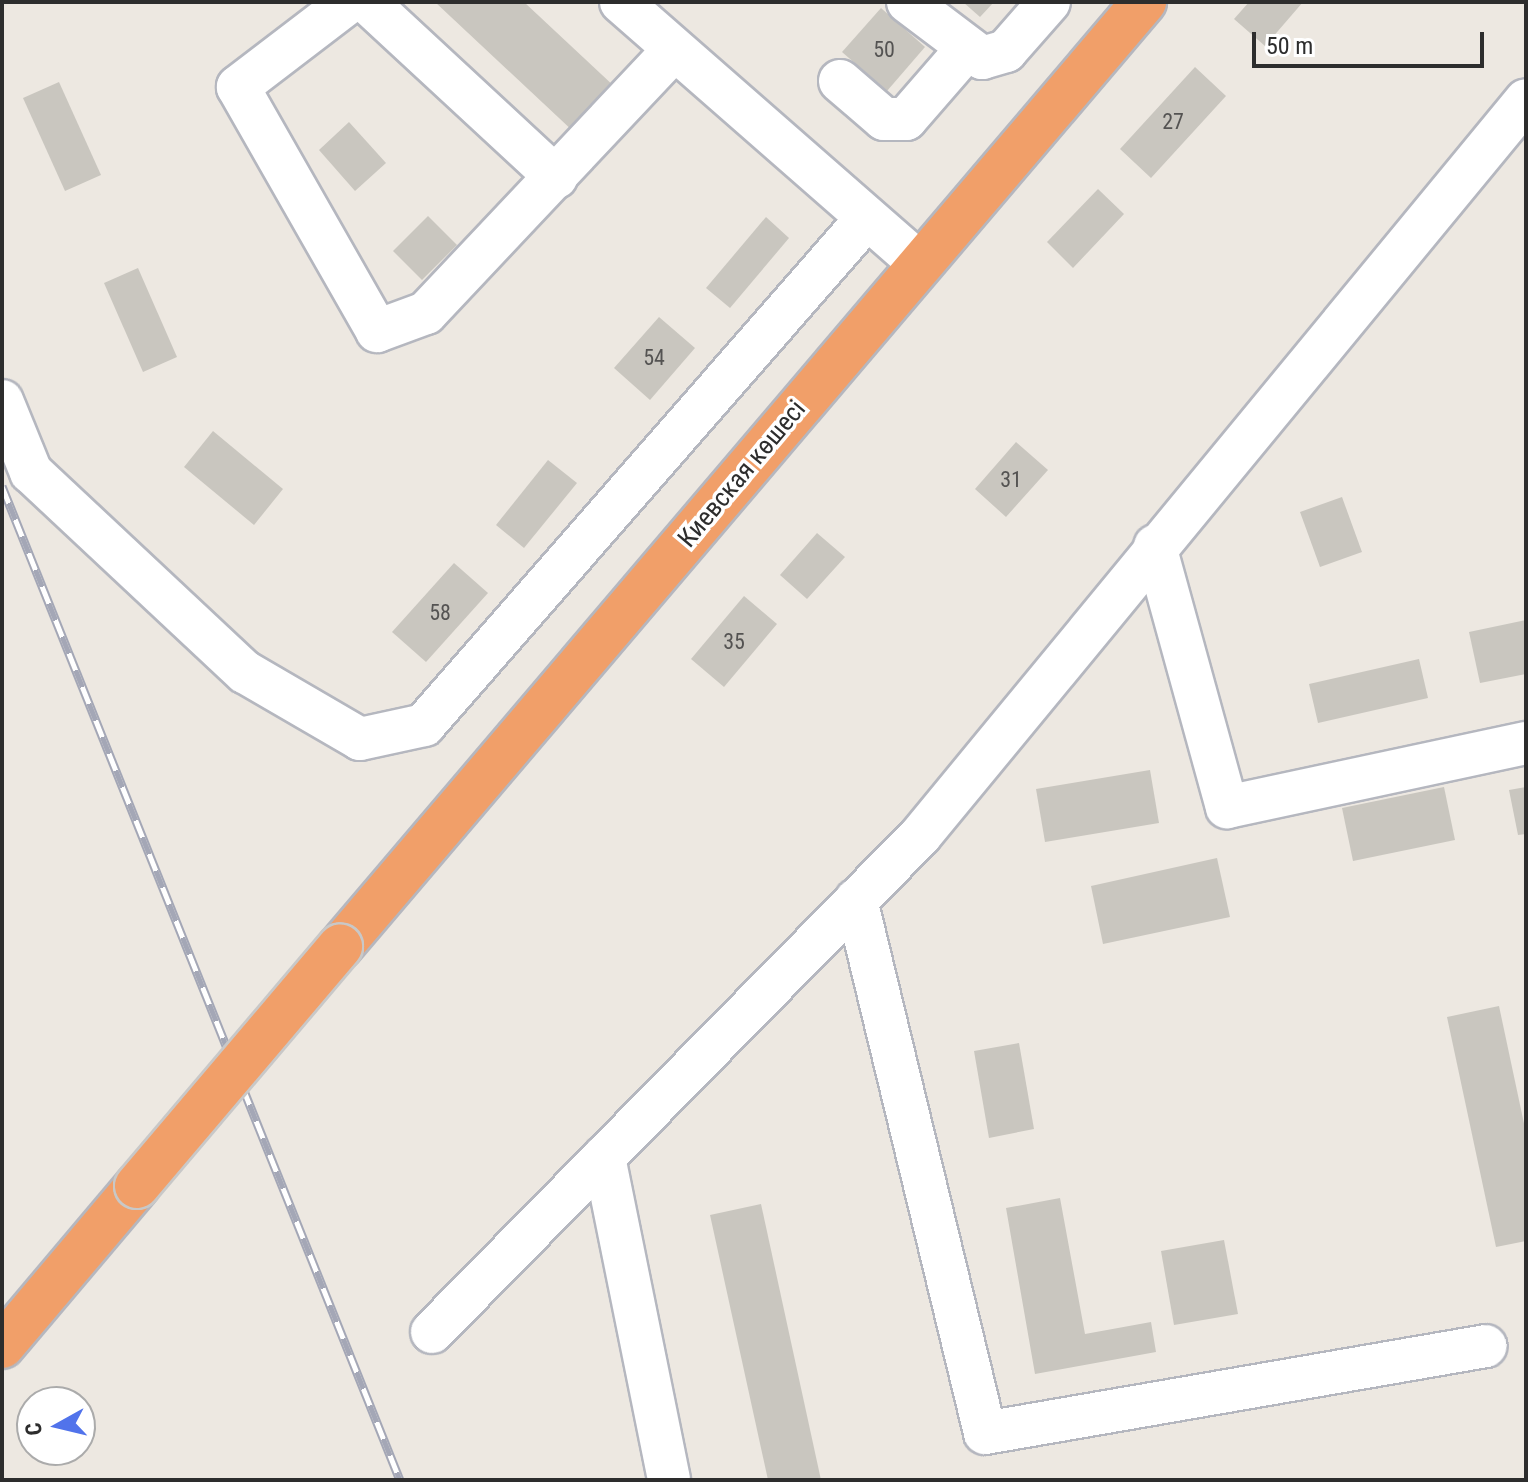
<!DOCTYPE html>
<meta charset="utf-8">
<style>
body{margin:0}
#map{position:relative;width:1528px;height:1482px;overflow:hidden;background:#ede8e1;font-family:"Roboto Condensed",sans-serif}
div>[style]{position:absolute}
.building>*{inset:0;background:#c9c6bf}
.roads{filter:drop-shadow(2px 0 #b5b7bf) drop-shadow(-2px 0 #b5b7bf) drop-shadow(0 2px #b5b7bf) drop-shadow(0 -2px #b5b7bf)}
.minor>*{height:42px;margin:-21px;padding:0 21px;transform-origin:21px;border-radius:21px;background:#fff}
.highway>*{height:44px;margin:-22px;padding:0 22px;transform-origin:22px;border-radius:22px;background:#f19f69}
.rail>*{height:9px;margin-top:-4.5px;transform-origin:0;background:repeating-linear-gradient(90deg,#fff 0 18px,#a4a7b6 0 36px);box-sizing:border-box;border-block:2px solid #a4a7b6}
.bridges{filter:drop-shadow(2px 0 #c8c8c8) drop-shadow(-2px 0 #c8c8c8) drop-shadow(0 2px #c8c8c8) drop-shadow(0 -2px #c8c8c8)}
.highway-bridge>*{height:44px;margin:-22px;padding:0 22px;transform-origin:22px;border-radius:22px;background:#f19f69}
span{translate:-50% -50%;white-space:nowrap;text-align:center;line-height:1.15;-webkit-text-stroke:7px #fff;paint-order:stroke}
.number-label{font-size:22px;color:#545352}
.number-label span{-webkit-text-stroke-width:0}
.street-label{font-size:26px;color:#2d2d2d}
.frame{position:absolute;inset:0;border:4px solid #2d2d2d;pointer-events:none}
.north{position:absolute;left:16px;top:1386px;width:80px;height:80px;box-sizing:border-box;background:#fff;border:2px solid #ababab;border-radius:50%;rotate:262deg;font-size:22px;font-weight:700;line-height:32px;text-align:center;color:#2d2d2d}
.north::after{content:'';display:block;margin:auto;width:28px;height:36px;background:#5173eb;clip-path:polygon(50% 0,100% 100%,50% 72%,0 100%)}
.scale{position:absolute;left:1252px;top:32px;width:232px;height:36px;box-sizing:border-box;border:4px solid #2d2d2d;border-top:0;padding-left:10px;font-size:24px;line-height:28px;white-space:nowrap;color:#2d2d2d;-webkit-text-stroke:6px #fff;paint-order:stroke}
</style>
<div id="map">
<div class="building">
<div style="clip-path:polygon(435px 2px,524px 2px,616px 88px,575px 133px)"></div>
<div style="clip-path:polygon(963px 2px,994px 2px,980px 17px)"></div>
<div style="clip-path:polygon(1249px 2px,1303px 2px,1265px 46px,1234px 19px)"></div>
<div style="clip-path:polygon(881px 8px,925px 47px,887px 91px,842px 52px)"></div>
<div style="clip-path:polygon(1195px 67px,1226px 96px,1151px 178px,1120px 149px)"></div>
<div style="clip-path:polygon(59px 82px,101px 175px,65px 191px,23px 98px)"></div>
<div style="clip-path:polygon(349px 122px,386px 163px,355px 191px,319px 150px)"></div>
<div style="clip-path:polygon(1098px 189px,1124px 214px,1073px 268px,1047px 242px)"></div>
<div style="clip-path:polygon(428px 216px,457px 245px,422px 280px,393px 251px)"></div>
<div style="clip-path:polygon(766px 217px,789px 238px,730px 308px,706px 288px)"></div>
<div style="clip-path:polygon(138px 268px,177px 357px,143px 372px,104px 283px)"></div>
<div style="clip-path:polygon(659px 317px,695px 348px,650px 400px,614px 368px)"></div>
<div style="clip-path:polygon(213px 431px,283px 489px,254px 525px,184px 467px)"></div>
<div style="clip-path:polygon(1016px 442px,1048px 470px,1006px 517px,975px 489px)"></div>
<div style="clip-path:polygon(548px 460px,577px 483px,524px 548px,496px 525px)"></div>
<div style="clip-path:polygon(1342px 497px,1362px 552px,1320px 567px,1300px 512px)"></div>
<div style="clip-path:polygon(817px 533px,845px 557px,807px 599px,780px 575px)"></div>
<div style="clip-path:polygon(454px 563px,488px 593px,426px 662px,392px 632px)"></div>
<div style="clip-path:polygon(744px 596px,777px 624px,724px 687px,691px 659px)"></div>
<div style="clip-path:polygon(1526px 620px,1526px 674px,1480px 683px,1469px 632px)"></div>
<div style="clip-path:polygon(1419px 659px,1428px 698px,1318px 723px,1309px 684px)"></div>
<div style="clip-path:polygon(1150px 770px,1159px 823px,1045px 842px,1036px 789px)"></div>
<div style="clip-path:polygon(1444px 787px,1455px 840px,1353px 861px,1342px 808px)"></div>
<div style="clip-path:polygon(1526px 787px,1526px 834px,1518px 835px,1509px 790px)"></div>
<div style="clip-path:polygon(1217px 858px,1230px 917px,1103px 944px,1091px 886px)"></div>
<div style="clip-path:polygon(1499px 1006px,1526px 1133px,1526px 1241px,1496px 1247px,1447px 1017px)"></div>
<div style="clip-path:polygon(1019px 1043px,1034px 1129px,989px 1138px,974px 1051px)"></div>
<div style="clip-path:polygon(1060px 1198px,1085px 1334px,1151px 1322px,1156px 1352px,1035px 1374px,1006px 1208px)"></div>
<div style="clip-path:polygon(761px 1204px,821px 1480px,768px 1480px,710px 1215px)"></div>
<div style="clip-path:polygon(1224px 1240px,1238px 1314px,1174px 1325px,1161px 1251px)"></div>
</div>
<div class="roads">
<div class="minor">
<div style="left:349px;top:2px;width:140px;rotate:142.6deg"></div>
<div style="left:238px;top:87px;width:281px;rotate:60.3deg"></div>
<div style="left:377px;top:331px;width:52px;rotate:-20.2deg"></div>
<div style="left:426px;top:313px;width:361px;rotate:-46.7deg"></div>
<div style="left:367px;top:2px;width:258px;rotate:42.8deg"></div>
<div style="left:621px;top:2px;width:398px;rotate:41.2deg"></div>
<div style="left:908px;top:2px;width:93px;rotate:37.1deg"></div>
<div style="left:982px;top:58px;width:25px;rotate:-16deg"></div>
<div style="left:1006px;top:51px;width:65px;rotate:-48.7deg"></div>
<div style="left:840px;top:81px;width:58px;rotate:40.8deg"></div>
<div style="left:884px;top:119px;width:22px"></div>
<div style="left:906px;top:119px;width:91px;rotate:-49deg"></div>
<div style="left:2px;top:401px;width:77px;rotate:67.8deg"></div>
<div style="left:31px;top:472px;width:293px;rotate:43.1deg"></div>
<div style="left:245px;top:672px;width:133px;rotate:30.2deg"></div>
<div style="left:360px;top:739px;width:66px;rotate:-12.3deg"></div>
<div style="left:424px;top:725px;width:673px;rotate:-48.85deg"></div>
<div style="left:1155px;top:546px;width:271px;rotate:74.6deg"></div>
<div style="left:1227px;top:807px;width:306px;rotate:-12.1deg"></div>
<div style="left:856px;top:900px;width:548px;rotate:76.39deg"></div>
<div style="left:985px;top:1433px;width:508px;rotate:-9.85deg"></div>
<div style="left:604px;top:1157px;width:329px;rotate:78.6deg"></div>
<div style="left:432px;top:1332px;width:696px;rotate:-45.47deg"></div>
<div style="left:920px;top:836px;width:953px;rotate:-50.53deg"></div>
</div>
<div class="highway">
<div style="left:340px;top:947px;width:1241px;rotate:-49.61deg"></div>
<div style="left:2px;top:1346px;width:209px;rotate:-49.8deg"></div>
</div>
</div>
<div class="rail">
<div style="left:2px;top:486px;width:1071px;rotate:68.18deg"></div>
</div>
<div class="bridges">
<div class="highway-bridge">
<div style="left:137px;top:1186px;width:314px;rotate:-49.7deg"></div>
</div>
</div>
<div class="number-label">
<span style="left:884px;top:50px">50</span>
<span style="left:1173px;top:122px">27</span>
<span style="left:654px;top:358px">54</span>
<span style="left:1011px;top:480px">31</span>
<span style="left:440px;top:613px">58</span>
<span style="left:734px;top:642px">35</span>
</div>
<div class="street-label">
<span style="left:742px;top:474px;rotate:-50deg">Киевская көшесі</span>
</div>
<div class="frame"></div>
<div class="north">С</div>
<div class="scale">50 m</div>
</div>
